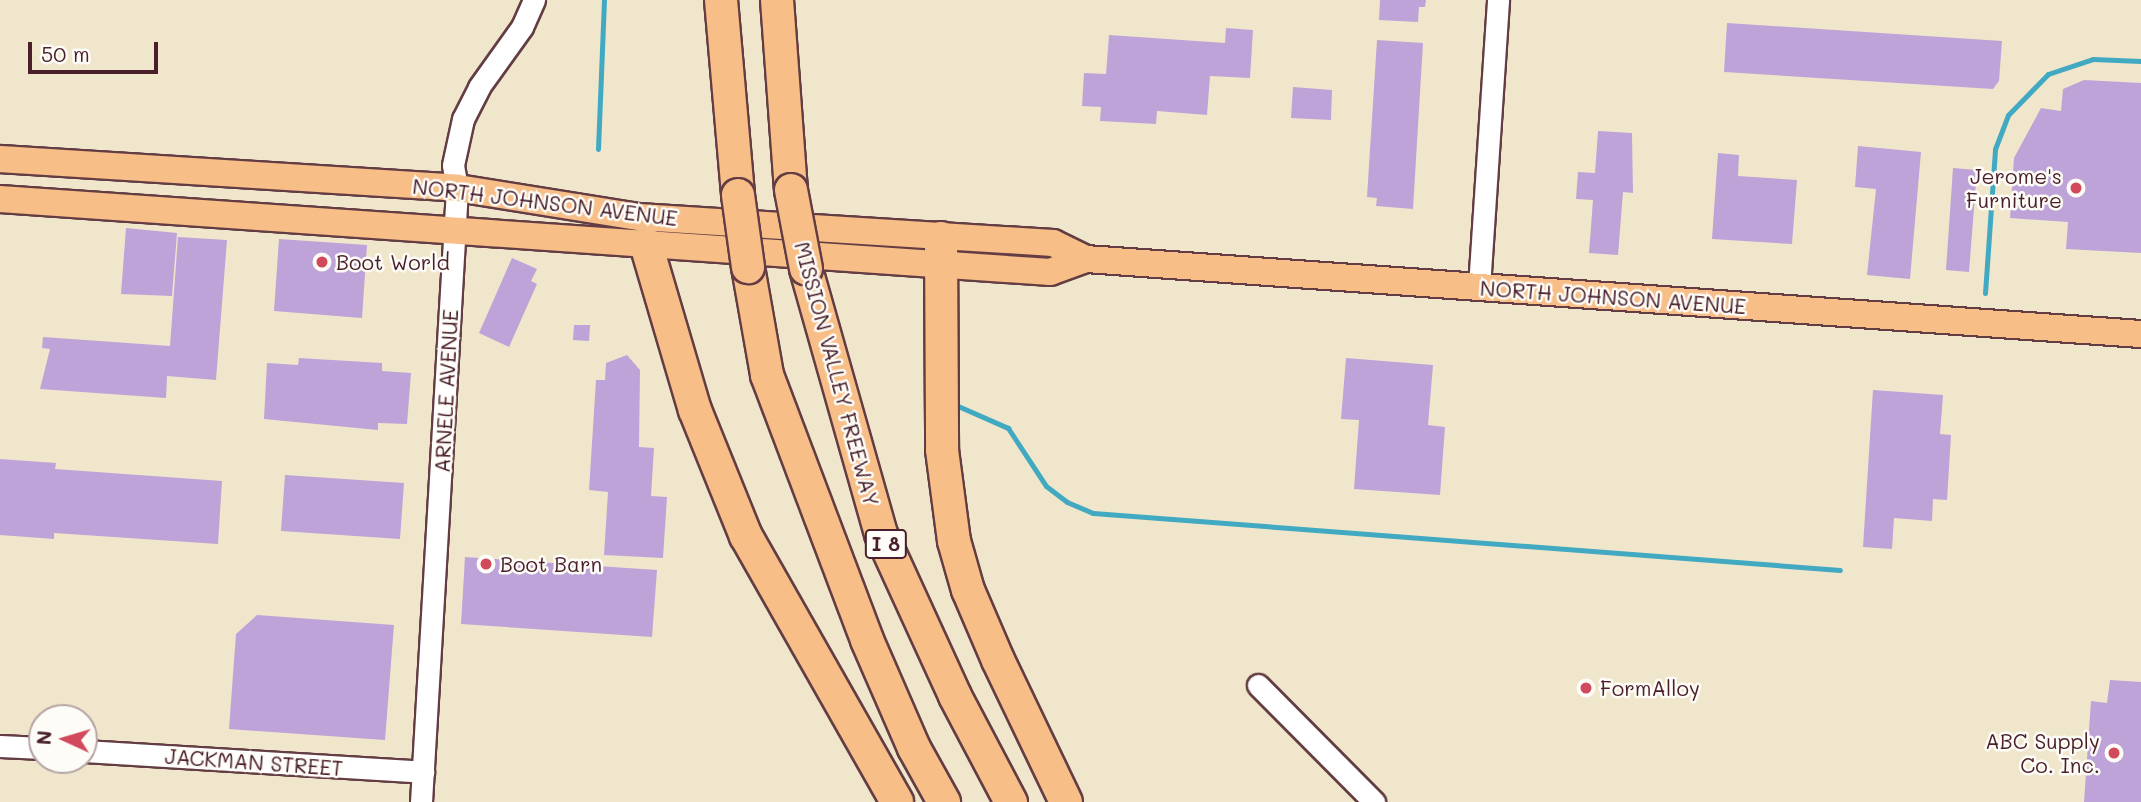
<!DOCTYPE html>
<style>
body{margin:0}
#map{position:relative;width:2141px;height:802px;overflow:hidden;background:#f0e6cb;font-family:Mali,sans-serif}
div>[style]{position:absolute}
.stream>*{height:5px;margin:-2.5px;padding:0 2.5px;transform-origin:2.5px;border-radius:2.5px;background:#41a9c1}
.building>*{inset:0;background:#bea3d9}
.roads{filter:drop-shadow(2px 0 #633d43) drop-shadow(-2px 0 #633d43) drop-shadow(0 2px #633d43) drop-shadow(0 -2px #633d43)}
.minor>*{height:21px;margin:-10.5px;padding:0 10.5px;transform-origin:10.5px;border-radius:10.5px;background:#fff}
.major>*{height:26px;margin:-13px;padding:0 13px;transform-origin:13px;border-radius:13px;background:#f7be88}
.highway>*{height:32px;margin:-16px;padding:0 16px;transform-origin:16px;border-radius:16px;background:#f7be88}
.bridges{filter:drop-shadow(2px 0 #633d43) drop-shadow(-2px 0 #633d43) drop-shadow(0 2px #633d43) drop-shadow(0 -2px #633d43)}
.highway-bridge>*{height:32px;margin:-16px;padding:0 16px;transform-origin:16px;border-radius:16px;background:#f7be88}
.dots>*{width:19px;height:19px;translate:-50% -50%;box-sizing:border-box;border:4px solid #fdfcf7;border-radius:50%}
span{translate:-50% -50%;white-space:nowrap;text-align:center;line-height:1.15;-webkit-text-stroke:5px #fdfcf7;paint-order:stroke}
.shield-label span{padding:2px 5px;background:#fdfcf7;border:2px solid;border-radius:5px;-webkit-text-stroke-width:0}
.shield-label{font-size:19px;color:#4a1f2b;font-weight:700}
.poi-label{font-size:21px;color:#4a1f2b}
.right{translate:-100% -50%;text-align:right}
.left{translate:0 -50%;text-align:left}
.street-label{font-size:21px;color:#4a1f2b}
.north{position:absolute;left:28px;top:704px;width:70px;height:70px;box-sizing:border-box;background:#fdfcf7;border:2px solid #b5a4a5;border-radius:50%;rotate:274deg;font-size:19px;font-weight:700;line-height:28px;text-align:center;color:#4a1f2b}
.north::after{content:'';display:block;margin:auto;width:24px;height:32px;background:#d1495b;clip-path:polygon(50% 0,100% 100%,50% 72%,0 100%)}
.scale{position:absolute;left:28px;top:42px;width:130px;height:32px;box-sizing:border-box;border:4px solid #4a1f2b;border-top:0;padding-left:9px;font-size:21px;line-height:24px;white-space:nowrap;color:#4a1f2b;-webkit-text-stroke:5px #fdfcf7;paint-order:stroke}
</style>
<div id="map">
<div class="stream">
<div style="left:598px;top:149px;width:149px;rotate:-87.7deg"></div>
<div style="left:1985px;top:293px;width:144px;rotate:-86deg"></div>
<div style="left:1995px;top:149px;width:36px;rotate:-69deg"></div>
<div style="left:2008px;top:115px;width:57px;rotate:-45.7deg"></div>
<div style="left:2048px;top:74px;width:47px;rotate:-18.4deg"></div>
<div style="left:2093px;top:59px;width:48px;rotate:2.4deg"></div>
<div style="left:958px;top:406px;width:55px;rotate:23.7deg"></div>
<div style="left:1008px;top:428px;width:69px;rotate:56.8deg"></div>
<div style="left:1046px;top:486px;width:26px;rotate:37deg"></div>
<div style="left:1067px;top:502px;width:28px;rotate:23deg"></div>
<div style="left:1093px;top:513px;width:749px;rotate:4.36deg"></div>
</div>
<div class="building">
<div style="clip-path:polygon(1380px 0,1426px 0,1425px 7px,1419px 7px,1418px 22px,1379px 20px)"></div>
<div style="clip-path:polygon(1727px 23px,2002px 41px,1999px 81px,1993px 89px,1724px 72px)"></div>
<div style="clip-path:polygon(1226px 28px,1253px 30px,1250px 78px,1210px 76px,1207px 115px,1157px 111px,1156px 124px,1100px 121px,1101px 107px,1082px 106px,1084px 73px,1106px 74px,1109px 35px,1225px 43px)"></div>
<div style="clip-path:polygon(1377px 40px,1423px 43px,1413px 209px,1376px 206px,1377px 198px,1367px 197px)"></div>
<div style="clip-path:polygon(2084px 80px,2141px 83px,2141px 253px,2066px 249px,2068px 222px,2010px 218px,2014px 158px,2041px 108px,2061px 111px,2063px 89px)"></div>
<div style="clip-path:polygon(1293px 87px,1332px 90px,1331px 120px,1291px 118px)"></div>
<div style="clip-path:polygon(1598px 131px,1632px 133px,1633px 193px,1623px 192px,1618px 255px,1589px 253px,1593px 200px,1576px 199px,1578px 172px,1595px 173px)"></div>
<div style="clip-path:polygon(1858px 146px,1921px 152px,1910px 279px,1867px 275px,1876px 189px,1855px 187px)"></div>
<div style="clip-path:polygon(1718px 153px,1739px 155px,1738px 176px,1797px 180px,1792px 244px,1712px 239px)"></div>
<div style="clip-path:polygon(1953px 168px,1977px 170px,1969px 272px,1946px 270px)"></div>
<div style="clip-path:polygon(126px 228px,177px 233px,172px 296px,121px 294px)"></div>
<div style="clip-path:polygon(178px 237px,227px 240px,216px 380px,167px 376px,166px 398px,40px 389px,50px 349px,42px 348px,43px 337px,170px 346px)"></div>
<div style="clip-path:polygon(279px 239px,367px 245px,362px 318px,274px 311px)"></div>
<div style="clip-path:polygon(512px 258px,537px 269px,531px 281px,537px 284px,509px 347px,479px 333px)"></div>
<div style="clip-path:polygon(574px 325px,590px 325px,589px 341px,573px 340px)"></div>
<div style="clip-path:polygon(627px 355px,640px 370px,639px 447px,654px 448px,651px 496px,667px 497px,663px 558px,604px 555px,608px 492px,589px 490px,596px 380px,605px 380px,606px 363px)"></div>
<div style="clip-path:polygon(299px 358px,382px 363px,382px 371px,411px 373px,407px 424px,378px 423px,378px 430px,264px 419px,267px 363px,298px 365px)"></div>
<div style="clip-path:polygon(1346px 358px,1433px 365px,1428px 425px,1445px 427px,1440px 495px,1354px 489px,1359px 420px,1341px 419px)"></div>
<div style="clip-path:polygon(1873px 390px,1943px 395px,1940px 434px,1951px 435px,1947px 500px,1933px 499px,1932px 521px,1894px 518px,1892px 549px,1863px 547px)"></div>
<div style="clip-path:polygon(0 459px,56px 463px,55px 469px,222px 481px,218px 544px,54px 533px,54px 539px,0 535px)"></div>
<div style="clip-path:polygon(285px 475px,404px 483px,400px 539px,281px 531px)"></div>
<div style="clip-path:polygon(465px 557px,657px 570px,652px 637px,461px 624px)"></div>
<div style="clip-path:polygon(257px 615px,394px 625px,385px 740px,229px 729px,236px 634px)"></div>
<div style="clip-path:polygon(2110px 680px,2141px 682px,2141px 802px,2084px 802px,2091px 701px,2107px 703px)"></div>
</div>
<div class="roads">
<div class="minor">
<div style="left:1479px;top:287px;width:288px;rotate:-86.2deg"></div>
<div style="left:1258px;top:685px;width:165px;rotate:45.2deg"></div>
<div style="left:0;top:746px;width:42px;rotate:2.7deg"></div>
<div style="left:84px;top:751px;width:340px;rotate:3.5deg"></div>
<div style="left:421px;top:802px;width:615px;rotate:-86.64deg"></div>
<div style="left:457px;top:188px;width:23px;rotate:-100deg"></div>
<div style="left:453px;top:165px;width:47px;rotate:-77.7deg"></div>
<div style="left:463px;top:119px;width:36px;rotate:-63deg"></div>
<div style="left:479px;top:87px;width:74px;rotate:-54.4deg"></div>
<div style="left:522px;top:27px;width:30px;rotate:-66deg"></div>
</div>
<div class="major">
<div style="left:0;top:159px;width:458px;rotate:3.6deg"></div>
<div style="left:457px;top:188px;width:184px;rotate:9.1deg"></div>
<div style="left:639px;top:217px;width:415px;rotate:3.6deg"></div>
<div style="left:1053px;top:243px;width:37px;rotate:26deg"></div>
<div style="left:0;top:199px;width:1053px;rotate:3.98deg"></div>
<div style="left:1050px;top:272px;width:38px;rotate:-20deg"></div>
<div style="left:1086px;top:259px;width:1058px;rotate:4.07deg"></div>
</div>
<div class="highway">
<div style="left:721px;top:0;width:196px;rotate:85deg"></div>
<div style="left:777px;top:0;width:191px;rotate:85.8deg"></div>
<div style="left:941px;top:238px;width:212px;rotate:89.7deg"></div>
<div style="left:942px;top:450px;width:92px;rotate:82.5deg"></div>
<div style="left:954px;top:541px;width:51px;rotate:74.1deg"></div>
<div style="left:968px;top:590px;width:76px;rotate:66.8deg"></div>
<div style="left:998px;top:660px;width:157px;rotate:64.4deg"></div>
<div style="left:646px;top:244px;width:173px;rotate:73.6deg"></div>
<div style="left:695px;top:410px;width:136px;rotate:68deg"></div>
<div style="left:746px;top:536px;width:306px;rotate:60.4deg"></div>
<div style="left:748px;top:267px;width:110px;rotate:80deg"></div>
<div style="left:767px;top:375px;width:283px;rotate:69.3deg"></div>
<div style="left:867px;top:640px;width:118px;rotate:66.5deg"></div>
<div style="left:914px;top:748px;width:62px;rotate:60.9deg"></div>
<div style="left:806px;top:269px;width:275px;rotate:74.2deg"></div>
<div style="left:881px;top:534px;width:178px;rotate:65.4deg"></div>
<div style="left:955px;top:696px;width:120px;rotate:62.2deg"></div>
</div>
</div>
<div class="bridges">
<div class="highway-bridge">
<div style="left:791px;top:190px;width:80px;rotate:79.2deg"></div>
<div style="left:738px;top:195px;width:73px;rotate:82.1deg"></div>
</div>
</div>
<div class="dots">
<div style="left:2076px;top:188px;background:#d1495b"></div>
<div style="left:322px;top:262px;background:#d1495b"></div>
<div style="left:486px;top:564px;background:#d1495b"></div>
<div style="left:1586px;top:688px;background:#d1495b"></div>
<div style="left:2114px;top:753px;background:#d1495b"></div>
</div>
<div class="shield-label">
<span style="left:886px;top:544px">I 8</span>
</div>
<div class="poi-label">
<span class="right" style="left:2062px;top:188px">Jerome's<br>Furniture</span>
<span class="left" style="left:336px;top:262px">Boot World</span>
<span class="left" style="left:500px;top:564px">Boot Barn</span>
<span class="left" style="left:1600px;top:688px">FormAlloy</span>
<span class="right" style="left:2100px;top:753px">ABC Supply<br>Co. Inc.</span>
</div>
<div class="street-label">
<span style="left:545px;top:202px;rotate:7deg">NORTH JOHNSON AVENUE</span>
<span style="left:1613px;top:297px;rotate:4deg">NORTH JOHNSON AVENUE</span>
<span style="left:837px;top:374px;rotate:75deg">MISSION VALLEY FREEWAY</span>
<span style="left:446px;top:391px;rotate:-87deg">ARNELE AVENUE</span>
<span style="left:254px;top:762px;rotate:4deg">JACKMAN STREET</span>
</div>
<div class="north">N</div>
<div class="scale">50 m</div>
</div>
